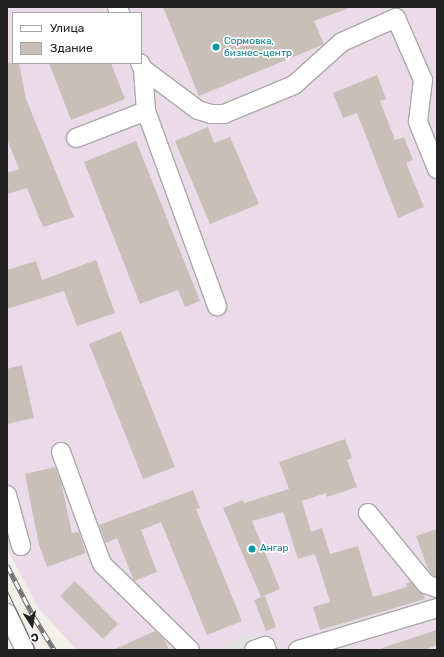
<!DOCTYPE html>
<meta charset="utf-8">
<style>
body{margin:0}
#map{position:relative;width:444px;height:657px;overflow:hidden;background:#f2efe9;font-family:Rubik,sans-serif}
div>[style]{position:absolute}
.industrial>*{inset:0;background:#ebdbe8}
.parking>*{inset:0;background:#e2e2e2}
.building>*{inset:0;background:#c7bfb8}
.roads{filter:drop-shadow(1px 0 #a9a9a9) drop-shadow(-1px 0 #a9a9a9) drop-shadow(0 1px #a9a9a9) drop-shadow(0 -1px #a9a9a9)}
.minor>*{height:18px;margin:-9px;padding:0 9px;transform-origin:9px;border-radius:9px;background:#fff}
.tram>*{height:1px;margin:-0.5px;padding:0 0.5px;transform-origin:0.5px;border-radius:0.5px;background:#707070}
.rail>*{height:4.5px;margin-top:-2.25px;transform-origin:0;background:repeating-linear-gradient(90deg,#fff 0 9px,#707070 0 18px);box-sizing:border-box;border-block:1px solid #707070}
.dots>*{width:11px;height:11px;translate:-50% -50%;box-sizing:border-box;border:2px solid #fff;border-radius:50%}
span{translate:-50% -50%;white-space:nowrap;text-align:center;line-height:1.15;-webkit-text-stroke:3.5px #fff;paint-order:stroke}
.culture-label{font-size:10px;color:#0d838f}
.left{translate:0 -50%;text-align:left}
.frame{position:absolute;inset:0;border:8px solid #222;pointer-events:none}
.legend{position:absolute;left:12px;top:12px;width:130px;height:52px;box-sizing:border-box;background:#fff;border:1px solid #a7a7a7;margin:0;padding:5px 7px;list-style:none;font-size:12px;color:#222}
.legend li{display:flex;align-items:center;gap:8px;height:20px}
.legend b{width:20px;border:1px solid #a7a7a7}
.north{position:absolute;left:12px;top:605px;width:40px;height:40px;-webkit-text-stroke:3px #fff;paint-order:stroke;rotate:168deg;font-size:11px;font-weight:700;line-height:16px;text-align:center;color:#222}
.north::after{content:'';display:block;margin:auto;width:14px;height:18px;background:#222;clip-path:polygon(50% 0,100% 100%,50% 72%,0 100%)}
</style>
<div id="map">
<div class="industrial">
<div style="clip-path:polygon(evenodd,7px 7px,437px 7px,437px 650px,77px 650px,38px 608px,7px 548px,7px 7px,13px 13px,141px 13px,141px 63px,13px 63px,13px 13px)"></div>
</div>
<div class="parking">
<div style="clip-path:polygon(250px 634px,258px 650px,217px 650px)"></div>
</div>
<div class="building">
<div style="clip-path:polygon(163px 7px,349px 7px,349px 8px,314px 21px,324px 44px,322px 45px,199px 96px)"></div>
<div style="clip-path:polygon(7px 63px,19px 63px,26px 99px,74px 217px,43px 227px,27px 188px,7px 194px,7px 173px,19px 169px,7px 139px)"></div>
<div style="clip-path:polygon(49px 63px,111px 63px,125px 99px,71px 120px)"></div>
<div style="clip-path:polygon(377px 75px,386px 99px,380px 101px,395px 140px,404px 137px,413px 160px,406px 163px,424px 207px,398px 218px,357px 113px,343px 118px,333px 93px)"></div>
<div style="clip-path:polygon(208px 127px,214px 143px,230px 137px,259px 204px,210px 224px,175px 141px)"></div>
<div style="clip-path:polygon(136px 141px,200px 301px,185px 307px,178px 290px,140px 304px,84px 162px)"></div>
<div style="clip-path:polygon(96px 260px,115px 313px,77px 326px,64px 291px,7px 309px,7px 270px,36px 261px,42px 280px)"></div>
<div style="clip-path:polygon(121px 331px,175px 467px,143px 479px,89px 344px)"></div>
<div style="clip-path:polygon(22px 365px,34px 418px,7px 424px,7px 369px)"></div>
<div style="clip-path:polygon(345px 439px,352px 458px,347px 460px,357px 487px,327px 497px,326px 493px,302px 501px,311px 532px,322px 528px,330px 554px,358px 546px,373px 597px,407px 587px,406px 583px,411px 582px,423px 594px,425px 599px,320px 630px,313px 607px,330px 602px,315px 554px,298px 559px,283px 512px,252px 521px,280px 589px,261px 597px,223px 508px,243px 500px,244px 503px,289px 489px,279px 462px)"></div>
<div style="clip-path:polygon(55px 467px,61px 482px,72px 533px,79px 532px,86px 553px,47px 567px,39px 545px,25px 474px)"></div>
<div style="clip-path:polygon(193px 490px,200px 508px,196px 509px,242px 621px,207px 635px,161px 522px,141px 530px,157px 572px,134px 581px,117px 538px,106px 543px,99px 525px)"></div>
<div style="clip-path:polygon(437px 529px,437px 577px,432px 575px,428px 569px,416px 536px)"></div>
<div style="clip-path:polygon(75px 581px,118px 624px,103px 639px,60px 596px)"></div>
<div style="clip-path:polygon(265px 596px,276px 627px,266px 631px,254px 600px)"></div>
<div style="clip-path:polygon(437px 630px,437px 645px,423px 650px,382px 650px,382px 648px)"></div>
<div style="clip-path:polygon(155px 631px,164px 639px,169px 650px,113px 650px)"></div>
</div>
<div class="roads">
<div class="minor">
<div style="left:117px;top:7px;width:7px;rotate:63deg"></div>
<div style="left:140px;top:63px;width:7px;rotate:63deg"></div>
<div style="left:143px;top:69px;width:69px;rotate:36.7deg"></div>
<div style="left:198px;top:110px;width:14px;rotate:17deg"></div>
<div style="left:211px;top:114px;width:13px"></div>
<div style="left:224px;top:114px;width:76px;rotate:-22.5deg"></div>
<div style="left:294px;top:85px;width:64px;rotate:-41.9deg"></div>
<div style="left:342px;top:42px;width:59px;rotate:-24deg"></div>
<div style="left:396px;top:18px;width:68px;rotate:66.5deg"></div>
<div style="left:423px;top:80px;width:42px;rotate:96.8deg"></div>
<div style="left:418px;top:122px;width:51px;rotate:68deg"></div>
<div style="left:143px;top:69px;width:42px;rotate:85.9deg"></div>
<div style="left:146px;top:111px;width:208px;rotate:70deg"></div>
<div style="left:76px;top:138px;width:75px;rotate:-21.1deg"></div>
<div style="left:61px;top:452px;width:119px;rotate:69.9deg"></div>
<div style="left:102px;top:564px;width:123px;rotate:44.3deg"></div>
<div style="left:7px;top:495px;width:53px;rotate:74.6deg"></div>
<div style="left:368px;top:513px;width:92px;rotate:50.8deg"></div>
<div style="left:426px;top:584px;width:12px;rotate:20deg"></div>
<div style="left:7px;top:613px;width:41px;rotate:64.1deg"></div>
<div style="left:254px;top:650px;width:12px;rotate:-20deg"></div>
<div style="left:265px;top:646px;width:4px;rotate:63deg"></div>
<div style="left:298px;top:650px;width:145px;rotate:-16.8deg"></div>
</div>
</div>
<div class="tram">
<div style="left:7px;top:591px;width:65px;rotate:64.6deg"></div>
</div>
<div class="rail">
<div style="left:7px;top:565px;width:59px;rotate:62.6deg"></div>
<div style="left:34px;top:617px;width:39px;rotate:58deg"></div>
</div>
<div class="dots">
<div style="left:216px;top:47px;background:#0f9aa8"></div>
<div style="left:252px;top:549px;background:#0f9aa8"></div>
</div>
<div class="culture-label">
<span class="left" style="left:224px;top:47px">Сормовка,<br>бизнес-центр</span>
<span class="left" style="left:260px;top:549px">Ангар</span>
</div>
<div class="frame"></div>
<ul class="legend">
<li><b style="height:5px;background:#fff"></b>Улица</li>
<li><b style="height:11px;background:#c7bfb8"></b>Здание</li>
</ul>
<div class="north">С</div>
</div>
